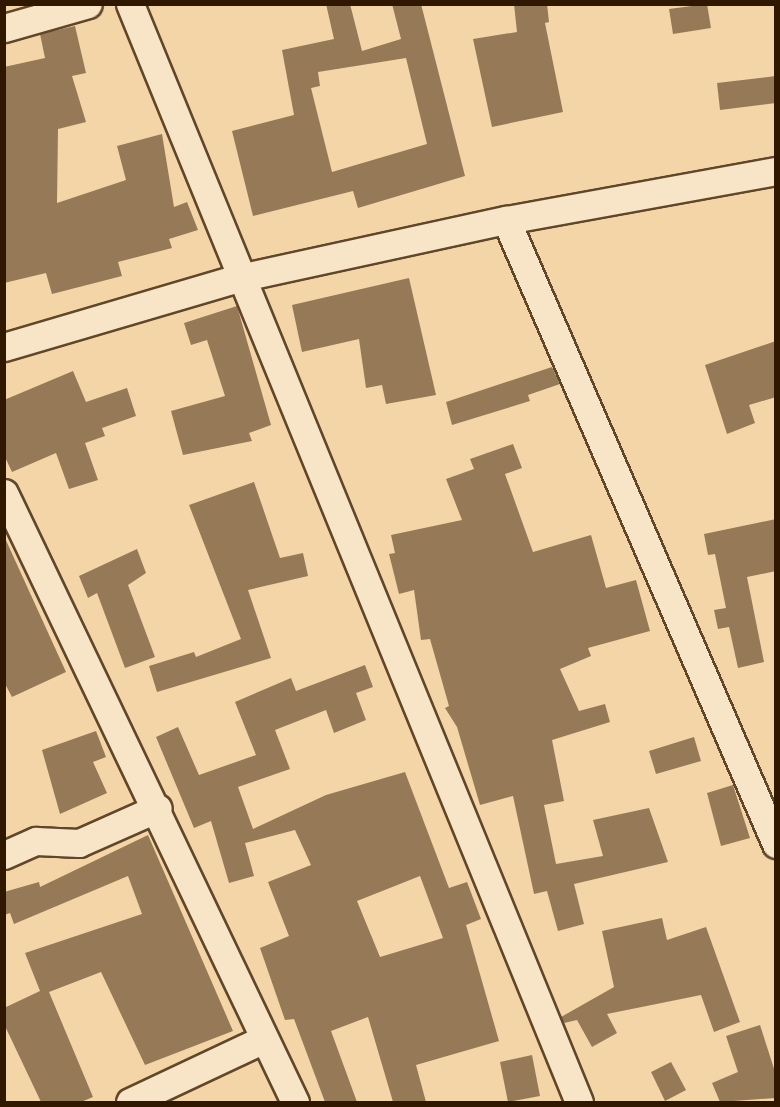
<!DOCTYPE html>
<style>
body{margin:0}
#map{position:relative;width:780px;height:1107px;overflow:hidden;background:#f4d5a8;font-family:Alegreya,serif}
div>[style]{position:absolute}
.building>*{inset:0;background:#967a57}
.roads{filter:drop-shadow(2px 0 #61472a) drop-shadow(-2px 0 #61472a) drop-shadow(0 2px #61472a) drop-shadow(0 -2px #61472a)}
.minor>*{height:27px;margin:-13.5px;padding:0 13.5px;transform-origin:13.5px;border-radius:13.5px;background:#f8e4c6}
span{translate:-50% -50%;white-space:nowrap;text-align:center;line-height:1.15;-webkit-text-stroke:5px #f8e4c6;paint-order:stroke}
.frame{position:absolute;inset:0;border:6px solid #301800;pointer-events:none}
</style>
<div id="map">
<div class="building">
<div style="clip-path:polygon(evenodd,326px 4px,350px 4px,362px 51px,401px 39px,392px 4px,421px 4px,465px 176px,358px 208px,353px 191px,253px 216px,232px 131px,294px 115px,282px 50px,334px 39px,326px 4px,406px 58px,427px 144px,332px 172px,311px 88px,320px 86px,318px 72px,406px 58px)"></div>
<div style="clip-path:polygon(514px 4px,547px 4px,549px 22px,545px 23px,563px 112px,492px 127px,473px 39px,517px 32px)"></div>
<div style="clip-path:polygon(707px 4px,711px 28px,673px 34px,669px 9px)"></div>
<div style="clip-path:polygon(75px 26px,86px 73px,72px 76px,86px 122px,58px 129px,57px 203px,126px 180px,117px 146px,162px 134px,174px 207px,187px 202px,198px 230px,169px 239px,172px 248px,118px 262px,122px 276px,52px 294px,46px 273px,4px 283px,4px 67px,45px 58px,40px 34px)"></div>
<div style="clip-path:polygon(776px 76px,776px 103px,720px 110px,717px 83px)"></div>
<div style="clip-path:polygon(409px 278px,436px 395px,386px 404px,382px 385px,366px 388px,359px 339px,302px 352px,292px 305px)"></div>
<div style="clip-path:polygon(237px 306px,271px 425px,249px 433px,252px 441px,183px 455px,171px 411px,225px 396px,207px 340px,191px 345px,184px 323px)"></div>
<div style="clip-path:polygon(776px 341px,776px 397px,749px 405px,755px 423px,727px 434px,705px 365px)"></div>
<div style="clip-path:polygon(552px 367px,560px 384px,528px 395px,530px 401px,452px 425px,446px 402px)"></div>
<div style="clip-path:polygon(73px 371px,86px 402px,127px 388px,136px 416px,102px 428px,105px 436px,85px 443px,98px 480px,69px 489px,56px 453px,12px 472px,4px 455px,4px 400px)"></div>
<div style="clip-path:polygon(513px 444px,522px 468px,505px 474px,533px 552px,591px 535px,606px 588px,636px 580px,650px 631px,588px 648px,591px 656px,560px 669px,579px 711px,605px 704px,610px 722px,552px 740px,564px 801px,544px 805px,556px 864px,603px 856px,593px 820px,649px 808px,668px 862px,574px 884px,584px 924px,558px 931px,547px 891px,534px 894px,513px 796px,480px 805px,457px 727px,445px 708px,449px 706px,430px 639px,421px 640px,414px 590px,399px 594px,389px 554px,395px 553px,391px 535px,462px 520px,446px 479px,474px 469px,470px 459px)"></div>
<div style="clip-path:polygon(254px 482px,280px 558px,303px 553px,308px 576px,248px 590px,271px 658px,157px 692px,149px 666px,194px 652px,196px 657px,241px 639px,189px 505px)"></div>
<div style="clip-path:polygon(776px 519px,776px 571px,747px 577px,764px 662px,738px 668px,729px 627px,718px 629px,714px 610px,726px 608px,715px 554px,708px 555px,704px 534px)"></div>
<div style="clip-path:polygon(4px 536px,66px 672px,12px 697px,4px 682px)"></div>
<div style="clip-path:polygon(137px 549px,146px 573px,128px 585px,155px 657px,125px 668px,97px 593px,88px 598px,79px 576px)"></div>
<div style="clip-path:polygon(evenodd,365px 665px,373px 687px,356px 693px,366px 720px,334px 733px,326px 710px,275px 730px,290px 769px,238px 787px,253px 829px,326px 795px,405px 772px,449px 888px,467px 882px,481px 919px,466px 925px,499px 1041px,416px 1065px,426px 1102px,393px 1102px,368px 1017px,331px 1031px,357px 1102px,325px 1102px,294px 1019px,285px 1020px,260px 948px,289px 936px,268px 882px,311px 865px,295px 830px,245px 843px,254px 876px,229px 883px,211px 821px,194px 828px,156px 737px,178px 727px,199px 775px,256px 755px,235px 702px,291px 678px,296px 691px,365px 665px,420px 876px,443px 938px,380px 957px,357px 901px,420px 876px)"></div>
<div style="clip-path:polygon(96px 731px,106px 757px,93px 762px,107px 793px,60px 814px,42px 750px)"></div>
<div style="clip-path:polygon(694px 737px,701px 761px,656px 774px,649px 751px)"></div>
<div style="clip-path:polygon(733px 785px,750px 838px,721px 846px,707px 793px)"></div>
<div style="clip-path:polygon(148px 835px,233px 1031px,145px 1065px,101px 972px,49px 992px,93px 1097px,81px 1102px,41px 1102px,4px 1024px,4px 1008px,40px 991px,25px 953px,142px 914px,128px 876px,14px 924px,10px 913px,4px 915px,4px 892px,39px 882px,40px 887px)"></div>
<div style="clip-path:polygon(662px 918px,667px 940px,706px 927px,740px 1022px,714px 1032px,701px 995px,607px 1014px,617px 1033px,592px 1047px,577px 1020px,564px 1023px,561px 1017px,614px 987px,602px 931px)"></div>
<div style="clip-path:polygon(760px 1025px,776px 1075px,776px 1098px,720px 1102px,712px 1083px,738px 1072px,726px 1036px)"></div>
<div style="clip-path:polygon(532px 1055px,540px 1096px,508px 1102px,500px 1062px)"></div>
<div style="clip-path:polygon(671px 1062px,686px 1090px,665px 1101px,651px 1072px)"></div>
</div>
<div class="roads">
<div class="minor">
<div style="left:130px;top:4px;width:1186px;rotate:67.76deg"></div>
<div style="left:4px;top:28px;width:87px;rotate:-15.9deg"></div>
<div style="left:506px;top:220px;width:680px;rotate:66.6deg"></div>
<div style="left:4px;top:347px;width:245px;rotate:-16.4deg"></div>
<div style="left:239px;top:278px;width:273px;rotate:-12.3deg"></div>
<div style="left:506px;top:220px;width:274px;rotate:-10.3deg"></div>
<div style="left:4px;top:493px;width:675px;rotate:64.46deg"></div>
<div style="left:4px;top:855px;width:35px;rotate:-24deg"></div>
<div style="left:36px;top:841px;width:43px;rotate:2.7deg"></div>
<div style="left:79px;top:843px;width:86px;rotate:-23.9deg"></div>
<div style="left:130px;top:1102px;width:148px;rotate:-25.2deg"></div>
</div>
</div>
<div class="frame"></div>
</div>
